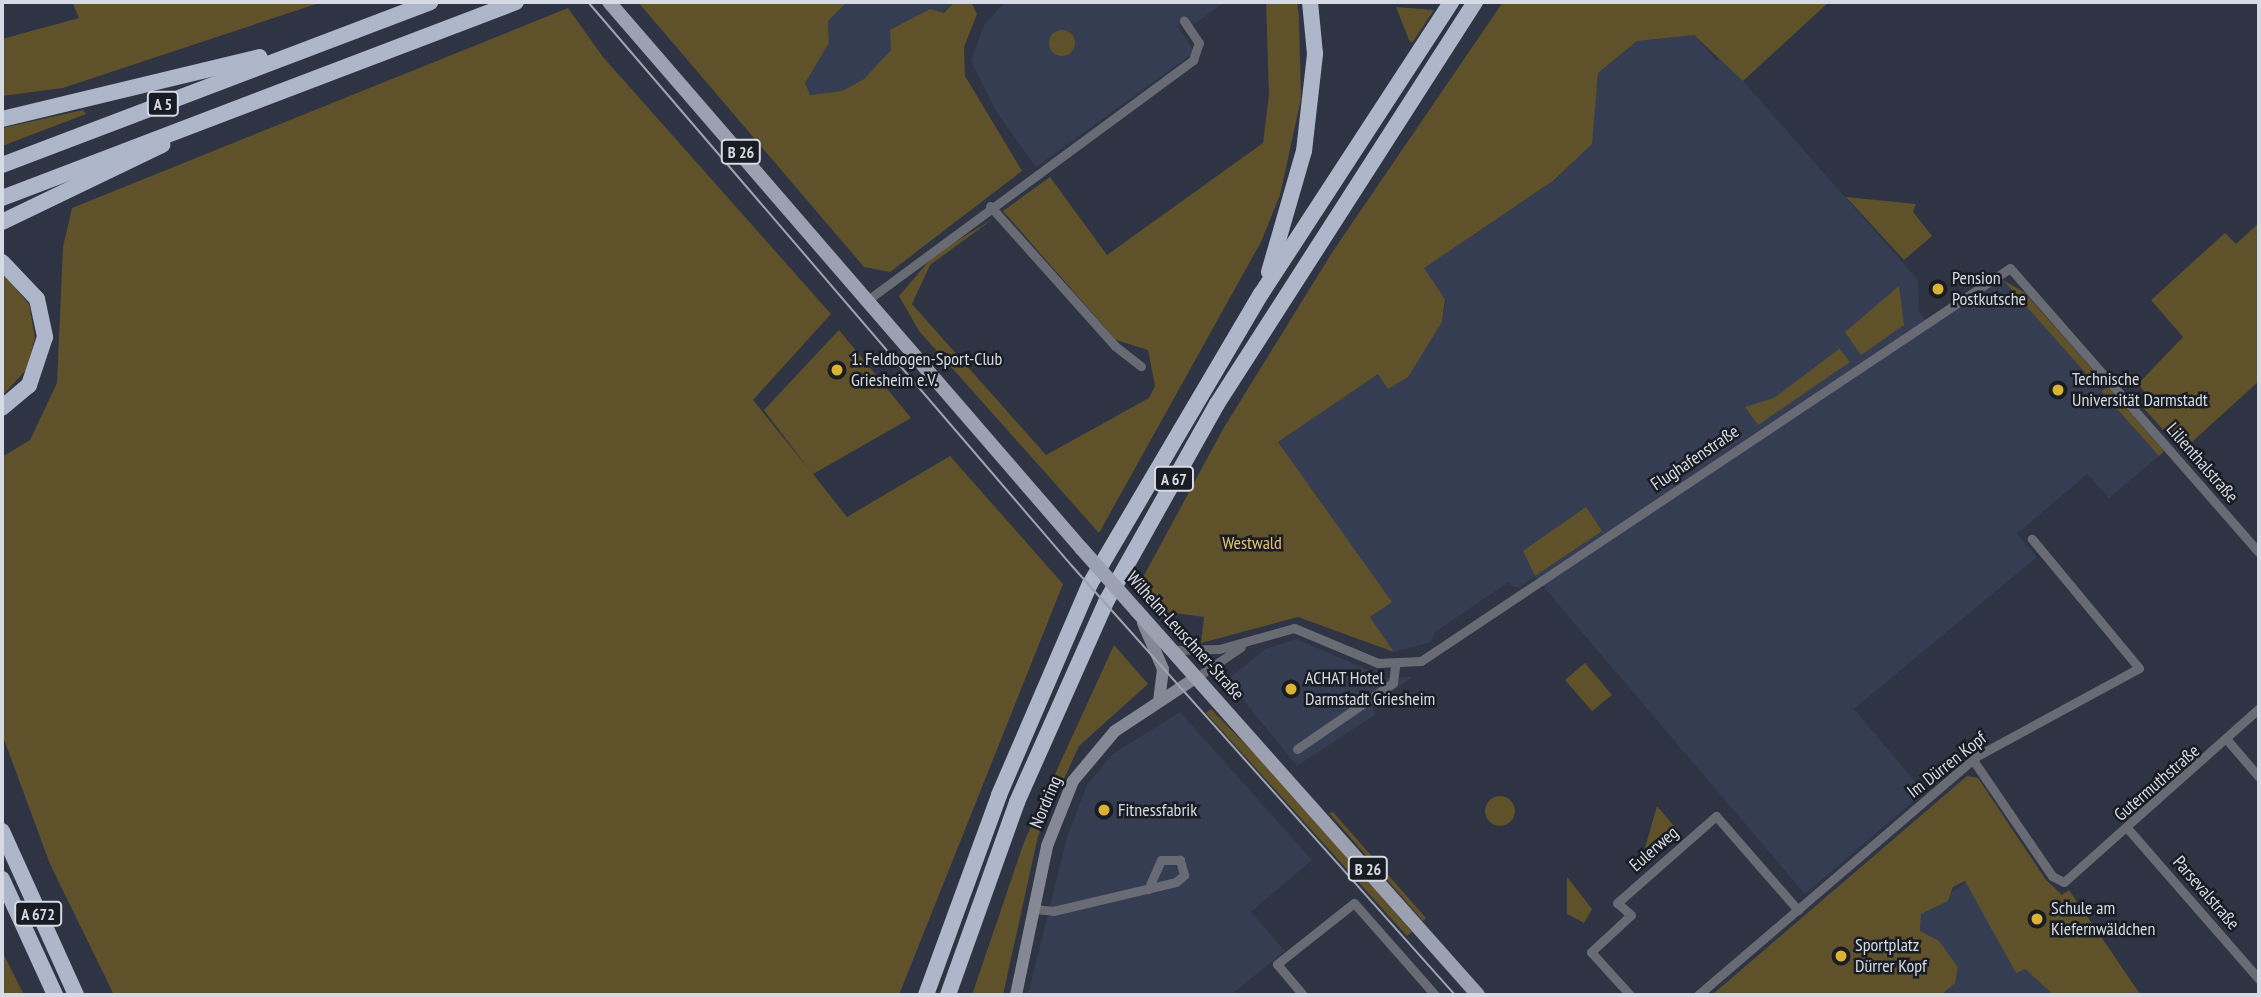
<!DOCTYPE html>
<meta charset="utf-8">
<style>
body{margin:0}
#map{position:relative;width:2261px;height:997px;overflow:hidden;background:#2e3443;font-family:"PT Sans Narrow",sans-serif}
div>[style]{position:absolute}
.built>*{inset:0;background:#353d52}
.green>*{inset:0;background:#5f512a}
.round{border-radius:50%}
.minor>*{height:9px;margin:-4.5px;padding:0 4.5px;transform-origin:4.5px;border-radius:4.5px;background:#686b73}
.secondary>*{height:12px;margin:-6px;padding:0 6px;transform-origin:6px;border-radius:6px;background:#858996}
.primary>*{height:14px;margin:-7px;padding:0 7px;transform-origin:7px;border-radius:7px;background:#9ba1b0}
.motorway>*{height:16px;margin:-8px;padding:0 8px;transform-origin:8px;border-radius:8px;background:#aeb6c9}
.tram>*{height:2px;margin:-1px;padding:0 1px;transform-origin:1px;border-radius:1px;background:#9fa4af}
.primary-bridge>*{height:14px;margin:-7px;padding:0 7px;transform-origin:7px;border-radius:7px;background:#9ba1b0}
.dots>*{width:19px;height:19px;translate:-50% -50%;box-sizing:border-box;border:4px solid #191c23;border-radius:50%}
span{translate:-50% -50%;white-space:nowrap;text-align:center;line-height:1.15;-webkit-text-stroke:5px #191c23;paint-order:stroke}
.shield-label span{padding:2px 5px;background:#191c23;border:2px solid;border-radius:5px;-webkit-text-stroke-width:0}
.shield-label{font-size:16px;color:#d6dae4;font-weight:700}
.poi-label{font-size:18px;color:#d6dae4}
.left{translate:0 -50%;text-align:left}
.street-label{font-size:18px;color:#d6dae4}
.park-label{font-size:18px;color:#e2c36b}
.frame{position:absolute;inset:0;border:4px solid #d6dae4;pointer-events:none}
</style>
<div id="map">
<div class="built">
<div style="clip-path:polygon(847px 2px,954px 2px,864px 79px,842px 91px,809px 95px,805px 83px,829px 43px,828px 21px)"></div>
<div style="clip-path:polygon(1005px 2px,1225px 2px,1193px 25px,1188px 18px,1177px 26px,1195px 52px,1036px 167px,997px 113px,971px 61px,984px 25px)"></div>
<div style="clip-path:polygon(1694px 35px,1717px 61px,1722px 57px,1918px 280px,1919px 311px,1929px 326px,2003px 280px,2159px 456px,2109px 498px,2087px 474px,2017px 534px,2037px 557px,1854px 709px,1924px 792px,1805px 894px,1535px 577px,1518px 588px,1507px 583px,1435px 632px,1431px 642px,1394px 652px,1370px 617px,1391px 602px,1278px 442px,1442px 322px,1446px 300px,1423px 268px,1554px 181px,1591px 144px,1598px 73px,1637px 41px)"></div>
<div style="clip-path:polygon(1297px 639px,1386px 678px,1412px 677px,1372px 707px,1376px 714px,1297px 766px,1227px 680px,1265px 649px)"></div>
<div style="clip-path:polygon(1180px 712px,1312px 860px,1251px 912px,1285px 951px,1231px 995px,1028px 995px,1067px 837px,1087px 785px,1113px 754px)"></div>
<div style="clip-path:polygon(2021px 843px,2046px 880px,2062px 895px,2069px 890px,2140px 994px,1941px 995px,1955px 983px,1920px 931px,1921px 914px)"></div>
</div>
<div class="green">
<div style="clip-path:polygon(72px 2px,322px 2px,63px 88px,2px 96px,2px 39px,79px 18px)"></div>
<div style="clip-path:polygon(638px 2px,847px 2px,828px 21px,829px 43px,805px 83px,810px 95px,842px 91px,864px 79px,891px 50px,890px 30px,930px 9px,944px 13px,954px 2px,971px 2px,977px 14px,964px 47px,965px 76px,1022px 171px,890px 272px,864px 267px)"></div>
<div style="clip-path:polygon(1266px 2px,1297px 2px,1299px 17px,1301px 99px,1280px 195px,1261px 242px,1099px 533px,919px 331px,899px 296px,935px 254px,993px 219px,930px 265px,912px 304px,1046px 455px,1149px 398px,1155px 386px,1148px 350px,1116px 340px,1003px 211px,1050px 177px,1107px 255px,1263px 143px,1269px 95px)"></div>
<div style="clip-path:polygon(1503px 2px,1829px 2px,1743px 81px,1694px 35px,1637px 41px,1598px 73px,1592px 144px,1553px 181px,1424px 268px,1445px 299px,1442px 322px,1408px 377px,1388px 389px,1378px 374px,1278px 442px,1392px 602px,1370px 617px,1394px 652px,1298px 617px,1201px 643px,1204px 617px,1167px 612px,1141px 581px,1223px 429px,1333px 251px)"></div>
<div style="clip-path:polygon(1396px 7px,1434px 10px,1412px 43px,1409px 40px)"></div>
<div style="clip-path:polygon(568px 8px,603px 57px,831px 314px,753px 400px,811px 472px,764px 410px,839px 330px,911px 418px,813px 474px,847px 517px,950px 456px,1063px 584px,899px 995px,114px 995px,50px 864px,2px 734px,2px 457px,30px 440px,57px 383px,63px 247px,72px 208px)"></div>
<div class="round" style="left:1049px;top:30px;width:26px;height:26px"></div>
<div style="clip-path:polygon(83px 110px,86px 114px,2px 146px,2px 128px)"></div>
<div style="clip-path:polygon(1846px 197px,1916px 204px,1913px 212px,1932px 236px,1904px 260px)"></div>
<div style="clip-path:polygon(2259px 223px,2259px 381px,2182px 451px,2140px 404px,2148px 396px,2138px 384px,2183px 337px,2151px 300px,2225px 233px,2236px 244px)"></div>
<div style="clip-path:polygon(2px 273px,29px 304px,35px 338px,26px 370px,2px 396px)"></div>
<div style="clip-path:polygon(2003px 280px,2024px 292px,2100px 378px,2096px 385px)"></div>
<div style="clip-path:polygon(1899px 286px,1904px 325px,1861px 355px,1845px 332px)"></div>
<div style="clip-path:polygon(1835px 343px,1850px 362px,1758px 425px,1745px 407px,1774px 398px,1839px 349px)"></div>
<div style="clip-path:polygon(2108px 387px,2164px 451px,2159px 456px,2101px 391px)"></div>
<div style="clip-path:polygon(1586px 507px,1602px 531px,1535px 576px,1523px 551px)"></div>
<div style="clip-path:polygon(1114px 645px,1148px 684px,1079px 746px,1038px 836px,1003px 995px,972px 995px,1024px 842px)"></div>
<div style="clip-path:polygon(1585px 663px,1612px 695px,1592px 711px,1565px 680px)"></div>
<div style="clip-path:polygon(1211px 709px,1281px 781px,1412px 932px,1407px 936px,1206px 713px)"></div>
<div style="clip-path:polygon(1967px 776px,1978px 778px,2046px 880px,2062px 895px,2069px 890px,2140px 994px,2054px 995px,2025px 969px,2016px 973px,1965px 881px,1953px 887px,1948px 901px,1921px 914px,1920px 931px,1939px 941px,1958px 967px,1955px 983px,1941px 995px,1712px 995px)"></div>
<div class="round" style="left:1485px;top:796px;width:30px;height:30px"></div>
<div style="clip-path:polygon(1657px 806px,1680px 833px,1653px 856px,1645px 848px)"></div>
<div style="clip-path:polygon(1333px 812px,1426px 918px,1423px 921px,1329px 813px)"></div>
<div style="clip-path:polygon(1567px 877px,1592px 909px,1584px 923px,1567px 914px)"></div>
<div style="clip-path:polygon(2px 951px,24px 995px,2px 995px)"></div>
</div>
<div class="minor">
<div style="left:990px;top:206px;width:188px;rotate:48.2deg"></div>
<div style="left:1115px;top:346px;width:33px;rotate:38deg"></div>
<div style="left:869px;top:299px;width:403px;rotate:-36.4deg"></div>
<div style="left:1193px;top:60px;width:18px;rotate:-71deg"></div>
<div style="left:1199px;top:43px;width:27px;rotate:-124deg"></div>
<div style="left:1173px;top:650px;width:46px;rotate:-1.2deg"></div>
<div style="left:1219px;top:649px;width:78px;rotate:-15.6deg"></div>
<div style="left:1294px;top:628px;width:91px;rotate:22.6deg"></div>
<div style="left:1378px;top:663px;width:43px;rotate:-2.7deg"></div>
<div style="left:1421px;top:661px;width:708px;rotate:-33.71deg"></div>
<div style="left:2010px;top:268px;width:378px;rotate:48.8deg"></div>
<div style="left:1197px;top:677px;width:53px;rotate:-34.3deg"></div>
<div style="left:2228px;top:741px;width:48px;rotate:49.3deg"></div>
<div style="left:1297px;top:749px;width:116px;rotate:-34.5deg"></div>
<div style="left:1393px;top:683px;width:16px;rotate:-83deg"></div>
<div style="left:1973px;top:760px;width:140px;rotate:55.7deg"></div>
<div style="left:2052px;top:876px;width:13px;rotate:27deg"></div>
<div style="left:2064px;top:882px;width:261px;rotate:-41.7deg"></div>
<div style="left:2128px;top:829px;width:199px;rotate:48.9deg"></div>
<div style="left:1035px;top:909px;width:18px;rotate:6deg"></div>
<div style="left:1053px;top:911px;width:126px;rotate:-13.3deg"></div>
<div style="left:1176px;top:882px;width:11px;rotate:-41deg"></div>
<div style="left:1184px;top:875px;width:16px;rotate:-105deg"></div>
<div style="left:1180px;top:860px;width:19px;rotate:180deg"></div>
<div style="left:1161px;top:860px;width:32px;rotate:114deg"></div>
<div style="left:1303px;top:995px;width:40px;rotate:-130deg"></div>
<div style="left:1277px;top:964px;width:98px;rotate:-38.4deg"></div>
<div style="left:1354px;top:903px;width:123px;rotate:48.6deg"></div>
<div style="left:1630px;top:995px;width:58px;rotate:-132.2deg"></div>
<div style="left:1591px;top:952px;width:54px;rotate:-42.8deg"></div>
<div style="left:1631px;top:915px;width:18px;rotate:-139deg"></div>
<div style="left:1617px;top:903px;width:132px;rotate:-41.3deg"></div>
<div style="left:1716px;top:816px;width:125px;rotate:48.9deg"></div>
<div style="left:1698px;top:995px;width:367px;rotate:-40.6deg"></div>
<div style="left:1977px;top:756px;width:184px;rotate:-28.5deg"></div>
<div style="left:2139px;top:668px;width:168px;rotate:-129.7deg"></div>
</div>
<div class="secondary">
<div style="left:1143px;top:623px;width:50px;rotate:66.5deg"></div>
<div style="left:1163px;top:669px;width:32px;rotate:97deg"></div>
<div style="left:1016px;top:995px;width:152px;rotate:-78.2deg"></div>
<div style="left:1047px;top:846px;width:70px;rotate:-68.2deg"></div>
<div style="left:1073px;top:781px;width:65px;rotate:-50deg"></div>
<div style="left:1115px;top:731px;width:98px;rotate:-33.4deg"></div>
</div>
<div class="primary">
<div style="left:609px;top:2px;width:722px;rotate:49.16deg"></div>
<div style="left:1136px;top:610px;width:515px;rotate:48.38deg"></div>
</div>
<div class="motorway">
<div style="left:2px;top:119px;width:265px;rotate:-13.5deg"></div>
<div style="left:2px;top:165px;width:458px;rotate:-20.8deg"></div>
<div style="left:2px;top:198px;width:550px;rotate:-20.87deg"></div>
<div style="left:2px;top:222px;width:178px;rotate:-25.7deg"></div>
<div style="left:2px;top:262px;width:51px;rotate:46.6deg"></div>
<div style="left:37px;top:299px;width:39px;rotate:78deg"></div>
<div style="left:45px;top:337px;width:51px;rotate:108.4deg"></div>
<div style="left:29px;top:385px;width:35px;rotate:140deg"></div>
<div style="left:1269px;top:272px;width:126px;rotate:-73.9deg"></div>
<div style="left:1304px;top:151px;width:98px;rotate:-83.5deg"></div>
<div style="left:1315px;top:54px;width:52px;rotate:-95.5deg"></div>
<div style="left:2px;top:831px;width:180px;rotate:65.7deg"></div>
<div style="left:2px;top:879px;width:128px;rotate:65.4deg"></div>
<div style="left:926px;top:995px;width:213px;rotate:-69.9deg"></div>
<div style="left:999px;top:795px;width:230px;rotate:-66.7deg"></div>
<div style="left:1090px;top:584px;width:337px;rotate:-59.5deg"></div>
<div style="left:1261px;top:294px;width:348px;rotate:-56.9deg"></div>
<div style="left:948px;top:995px;width:205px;rotate:-70.3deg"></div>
<div style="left:1017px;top:802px;width:221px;rotate:-66deg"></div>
<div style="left:1107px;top:600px;width:225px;rotate:-60.7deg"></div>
<div style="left:1217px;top:404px;width:478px;rotate:-57.3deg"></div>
</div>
<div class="tram">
<div style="left:588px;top:2px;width:743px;rotate:49.37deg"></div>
<div style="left:1072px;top:566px;width:575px;rotate:48.24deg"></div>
</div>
<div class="primary-bridge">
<div style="left:1081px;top:548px;width:83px;rotate:48.4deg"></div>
</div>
<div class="dots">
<div style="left:1938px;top:289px;background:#dbb233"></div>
<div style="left:837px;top:370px;background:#dbb233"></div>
<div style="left:2058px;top:390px;background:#dbb233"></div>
<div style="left:1291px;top:689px;background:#dbb233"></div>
<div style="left:1104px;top:810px;background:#dbb233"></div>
<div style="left:2037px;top:919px;background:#dbb233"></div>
<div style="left:1841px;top:956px;background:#dbb233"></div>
</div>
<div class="shield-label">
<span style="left:163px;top:104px">A 5</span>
<span style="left:741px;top:152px">B 26</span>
<span style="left:1174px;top:479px">A 67</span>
<span style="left:1368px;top:869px">B 26</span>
<span style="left:38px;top:914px">A 672</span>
</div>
<div class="poi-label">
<span class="left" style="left:1952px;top:289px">Pension<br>Postkutsche</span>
<span class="left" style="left:851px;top:370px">1. Feldbogen-Sport-Club<br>Griesheim e.V.</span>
<span class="left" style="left:2072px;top:390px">Technische<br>Universität Darmstadt</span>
<span class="left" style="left:1305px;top:689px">ACHAT Hotel<br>Darmstadt Griesheim</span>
<span class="left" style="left:1118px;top:810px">Fitnessfabrik</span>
<span class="left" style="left:2051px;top:919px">Schule am<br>Kiefernwäldchen</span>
<span class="left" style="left:1855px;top:956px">Sportplatz<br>Dürrer Kopf</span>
</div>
<div class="street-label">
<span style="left:1695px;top:458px;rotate:-34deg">Flughafenstraße</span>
<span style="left:2202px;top:463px;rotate:49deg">Lilienthalstraße</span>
<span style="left:1185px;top:636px;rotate:48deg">Wilhelm-Leuschner-Straße</span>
<span style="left:1947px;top:765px;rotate:-38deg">Im Dürren Kopf</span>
<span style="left:2157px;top:783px;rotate:-41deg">Gutermuthstraße</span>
<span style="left:1046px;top:802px;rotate:-67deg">Nordring</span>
<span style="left:1654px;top:849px;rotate:-41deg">Eulerweg</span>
<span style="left:2206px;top:893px;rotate:49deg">Parsevalstraße</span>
</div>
<div class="park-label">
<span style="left:1252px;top:543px">Westwald</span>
</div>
<div class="frame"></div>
</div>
